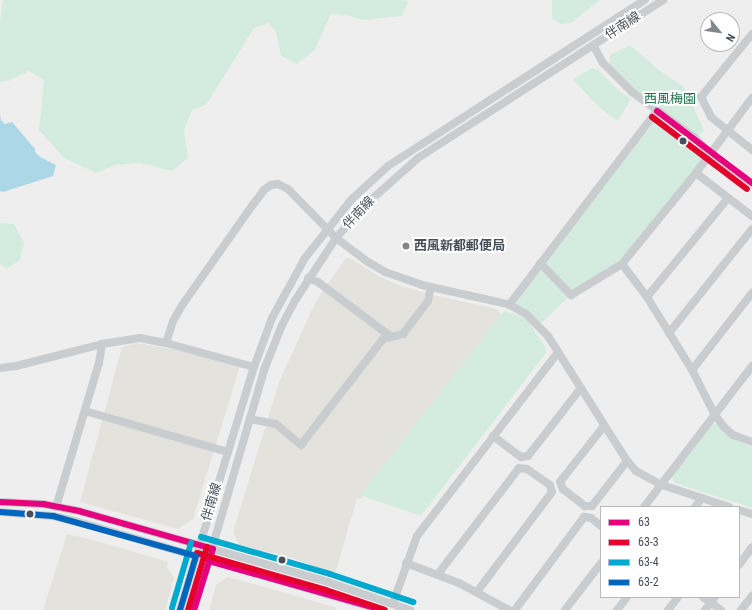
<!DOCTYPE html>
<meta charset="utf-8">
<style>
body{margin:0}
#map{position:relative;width:752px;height:610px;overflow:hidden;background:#efeeee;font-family:"Roboto Condensed","Noto Sans JP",sans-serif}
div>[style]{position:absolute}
.commercial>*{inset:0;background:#e4e2dc}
.green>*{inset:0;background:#d4ecdf}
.water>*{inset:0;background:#acd7e7}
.minor>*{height:8px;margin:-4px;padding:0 4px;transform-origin:4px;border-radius:4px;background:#cacdcf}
.bus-1>*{height:6px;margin:-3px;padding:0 3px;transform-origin:3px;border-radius:3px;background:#e5007d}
.bus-2>*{height:6px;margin:-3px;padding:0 3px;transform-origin:3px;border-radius:3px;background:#e4002b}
.bus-3>*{height:6px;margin:-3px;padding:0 3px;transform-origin:3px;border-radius:3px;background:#00a9ce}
.bus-4>*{height:6px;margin:-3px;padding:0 3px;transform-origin:3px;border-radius:3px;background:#0065bd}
.dots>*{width:11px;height:11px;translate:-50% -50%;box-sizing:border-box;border:2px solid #fff;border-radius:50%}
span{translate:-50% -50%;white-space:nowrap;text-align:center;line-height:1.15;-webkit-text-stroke:4px #fff;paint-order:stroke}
.street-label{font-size:13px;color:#474f59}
.park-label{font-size:13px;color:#1e744e}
.poi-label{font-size:13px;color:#474f59;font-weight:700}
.left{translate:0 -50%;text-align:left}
.legend{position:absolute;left:600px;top:506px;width:140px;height:92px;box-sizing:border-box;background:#fff;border:1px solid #b5b9bd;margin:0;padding:5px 7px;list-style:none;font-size:12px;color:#474f59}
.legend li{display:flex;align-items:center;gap:8px;height:20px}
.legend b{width:20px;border:1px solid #b5b9bd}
.north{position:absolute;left:700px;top:12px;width:40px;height:40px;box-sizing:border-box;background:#fff;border:1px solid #b5b9bd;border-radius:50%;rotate:119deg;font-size:11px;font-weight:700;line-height:16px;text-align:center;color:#474f59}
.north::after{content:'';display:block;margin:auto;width:14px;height:18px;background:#82878d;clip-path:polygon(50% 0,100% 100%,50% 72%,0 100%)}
</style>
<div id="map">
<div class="commercial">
<div style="clip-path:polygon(346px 258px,352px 259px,378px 276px,401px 286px,433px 295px,496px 309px,507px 320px,435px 402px,361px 499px,357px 498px,335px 574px,292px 558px,239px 545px,233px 532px,279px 382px,316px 301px)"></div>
<div style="clip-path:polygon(137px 343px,220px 358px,240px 366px,193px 519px,178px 529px,80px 502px,122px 347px)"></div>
<div style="clip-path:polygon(67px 534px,100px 542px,168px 562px,167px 567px,174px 578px,165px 610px,43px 610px)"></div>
<div style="clip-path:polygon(228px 577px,289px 594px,337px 608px,336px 610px,209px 610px,216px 585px)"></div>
</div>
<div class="green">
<div style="clip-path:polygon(3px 0,405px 0,408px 2px,402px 16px,362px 20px,350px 16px,331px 14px,314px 51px,297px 64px,281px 56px,276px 32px,268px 23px,254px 28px,206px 105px,192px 110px,184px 130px,188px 158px,172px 171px,140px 163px,115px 165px,96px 173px,64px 158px,39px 130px,44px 80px,29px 71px,8px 81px,0 82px,0 20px)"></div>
<div style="clip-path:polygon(552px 0,600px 0,571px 23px,560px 24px,552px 18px)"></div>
<div style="clip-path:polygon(630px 45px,659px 70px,684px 87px,704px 130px,696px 139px,710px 153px,622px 264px,571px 295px,539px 325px,509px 305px,657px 111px,609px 69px,610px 55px)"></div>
<div style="clip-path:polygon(592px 68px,598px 70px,618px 90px,631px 99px,618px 121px,606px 113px,591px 99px,573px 79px)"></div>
<div style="clip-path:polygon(0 223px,14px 224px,24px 243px,20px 260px,7px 269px,0 264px)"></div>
<div style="clip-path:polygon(504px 311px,521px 316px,528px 321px,546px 348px,546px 353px,421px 516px,360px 495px)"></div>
<div style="clip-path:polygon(711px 424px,718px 424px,730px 438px,752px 447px,752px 508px,675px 483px,672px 476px)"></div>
</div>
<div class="water">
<div style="clip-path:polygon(0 115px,1px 120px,5px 124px,12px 122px,35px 149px,35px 152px,40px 157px,56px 165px,53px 176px,3px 192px,0 191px)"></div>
</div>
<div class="minor">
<div style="left:752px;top:34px;width:81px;rotate:129deg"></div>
<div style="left:701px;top:97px;width:22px;rotate:63deg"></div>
<div style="left:711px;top:117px;width:53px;rotate:38.8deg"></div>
<div style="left:593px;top:45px;width:21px;rotate:61deg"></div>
<div style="left:603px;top:63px;width:41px;rotate:45deg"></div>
<div style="left:632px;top:92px;width:78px;rotate:36.1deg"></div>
<div style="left:695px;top:138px;width:21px;rotate:45deg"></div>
<div style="left:710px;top:153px;width:52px;rotate:35.5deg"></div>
<div style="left:696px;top:173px;width:71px;rotate:37.5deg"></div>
<div style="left:540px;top:263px;width:45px;rotate:45.9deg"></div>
<div style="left:571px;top:295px;width:60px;rotate:-31.3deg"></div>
<div style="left:622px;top:264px;width:117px;rotate:-50.9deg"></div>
<div style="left:696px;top:173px;width:94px;rotate:-53.3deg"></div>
<div style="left:622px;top:264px;width:41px;rotate:52.9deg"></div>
<div style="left:647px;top:297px;width:86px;rotate:58.3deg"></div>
<div style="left:692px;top:370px;width:51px;rotate:62.9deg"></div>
<div style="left:715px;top:415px;width:15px;rotate:53deg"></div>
<div style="left:724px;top:427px;width:12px;rotate:42deg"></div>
<div style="left:733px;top:435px;width:20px;rotate:20deg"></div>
<div style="left:308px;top:278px;width:11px;rotate:22deg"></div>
<div style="left:318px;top:282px;width:90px;rotate:36.9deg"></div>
<div style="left:647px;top:297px;width:128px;rotate:-50.7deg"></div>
<div style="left:509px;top:305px;width:244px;rotate:-52.7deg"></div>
<div style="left:669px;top:333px;width:133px;rotate:-51.4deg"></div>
<div style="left:166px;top:343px;width:23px;rotate:-72deg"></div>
<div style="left:173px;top:321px;width:20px;rotate:-60deg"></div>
<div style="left:183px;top:304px;width:120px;rotate:-54.9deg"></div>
<div style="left:252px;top:206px;width:20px;rotate:-53deg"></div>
<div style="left:264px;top:190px;width:9px;rotate:-36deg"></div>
<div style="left:271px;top:185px;width:7px;rotate:-8deg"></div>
<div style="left:278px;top:184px;width:11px;rotate:27deg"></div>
<div style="left:288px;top:189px;width:69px;rotate:45.6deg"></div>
<div style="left:336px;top:238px;width:40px;rotate:37deg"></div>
<div style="left:368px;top:262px;width:20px;rotate:30deg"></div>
<div style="left:385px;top:272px;width:39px;rotate:19deg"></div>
<div style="left:422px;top:285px;width:88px;rotate:12.5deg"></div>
<div style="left:508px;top:304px;width:21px;rotate:29deg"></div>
<div style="left:526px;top:314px;width:31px;rotate:45deg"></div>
<div style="left:548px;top:336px;width:144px;rotate:57.7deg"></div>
<div style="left:625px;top:458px;width:17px;rotate:50deg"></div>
<div style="left:636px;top:471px;width:26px;rotate:29deg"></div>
<div style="left:659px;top:484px;width:74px;rotate:18.2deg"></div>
<div style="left:0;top:368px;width:16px;rotate:-7deg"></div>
<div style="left:16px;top:366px;width:89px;rotate:-14.3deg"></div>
<div style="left:102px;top:344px;width:38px;rotate:-9deg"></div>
<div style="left:140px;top:338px;width:26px;rotate:11deg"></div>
<div style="left:166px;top:343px;width:91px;rotate:15.3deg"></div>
<div style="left:692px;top:370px;width:98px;rotate:-52.1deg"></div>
<div style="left:85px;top:411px;width:149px;rotate:16deg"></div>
<div style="left:250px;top:419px;width:26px;rotate:11deg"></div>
<div style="left:276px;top:424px;width:33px;rotate:40deg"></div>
<div style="left:301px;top:445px;width:134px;rotate:-52.3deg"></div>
<div style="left:383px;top:339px;width:21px;rotate:-14deg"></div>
<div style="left:403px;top:334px;width:41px;rotate:-52.9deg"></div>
<div style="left:428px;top:301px;width:14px;rotate:-78deg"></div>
<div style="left:604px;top:426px;width:71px;rotate:128.2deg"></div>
<div style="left:560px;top:482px;width:8px;rotate:67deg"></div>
<div style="left:563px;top:489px;width:28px;rotate:38deg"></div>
<div style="left:585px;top:506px;width:7px"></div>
<div style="left:592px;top:506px;width:57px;rotate:-52.1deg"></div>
<div style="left:493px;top:436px;width:35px;rotate:37deg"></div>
<div style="left:521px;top:457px;width:7px;rotate:-8deg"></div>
<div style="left:528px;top:456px;width:86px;rotate:-52.1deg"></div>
<div style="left:0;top:502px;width:43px;rotate:2.7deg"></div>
<div style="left:43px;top:504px;width:37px;rotate:11deg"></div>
<div style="left:79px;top:511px;width:259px;rotate:15.9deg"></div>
<div style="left:328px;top:582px;width:87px;rotate:18.9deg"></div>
<div style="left:56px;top:507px;width:150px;rotate:-73.4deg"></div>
<div style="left:99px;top:363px;width:19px;rotate:-81deg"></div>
<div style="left:644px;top:507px;width:178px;rotate:-52.5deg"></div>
<div style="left:695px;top:507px;width:11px;rotate:-52deg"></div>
<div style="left:739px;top:510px;width:14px;rotate:17deg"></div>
<div style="left:0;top:512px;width:53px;rotate:4.3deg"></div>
<div style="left:53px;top:516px;width:23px;rotate:13deg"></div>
<div style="left:75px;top:521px;width:320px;rotate:16.2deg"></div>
<div style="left:406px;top:563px;width:57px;rotate:20.7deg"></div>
<div style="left:459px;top:583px;width:57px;rotate:28.4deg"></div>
<div style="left:739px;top:565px;width:22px;rotate:-54deg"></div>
<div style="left:438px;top:574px;width:133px;rotate:-52.6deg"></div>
<div style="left:519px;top:468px;width:8px;rotate:7deg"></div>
<div style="left:527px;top:469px;width:28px;rotate:35deg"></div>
<div style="left:550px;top:485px;width:7px;rotate:74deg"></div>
<div style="left:552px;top:492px;width:125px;rotate:126.9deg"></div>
<div style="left:703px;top:597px;width:22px;rotate:36deg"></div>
<div style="left:393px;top:603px;width:71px;rotate:-70.3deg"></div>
<div style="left:417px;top:536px;width:232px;rotate:-52.5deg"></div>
<div style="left:180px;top:610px;width:254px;rotate:-73.1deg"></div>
<div style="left:254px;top:367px;width:52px;rotate:-69.8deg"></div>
<div style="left:272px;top:318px;width:68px;rotate:-61.2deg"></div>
<div style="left:305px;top:258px;width:75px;rotate:-51.5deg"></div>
<div style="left:352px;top:199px;width:49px;rotate:-42.5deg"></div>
<div style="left:388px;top:166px;width:306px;rotate:-32.9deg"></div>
<div style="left:194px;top:610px;width:250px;rotate:-73.7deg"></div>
<div style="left:264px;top:370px;width:48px;rotate:-68.2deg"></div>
<div style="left:282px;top:325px;width:26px;rotate:-62deg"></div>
<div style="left:294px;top:302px;width:77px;rotate:-56.7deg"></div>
<div style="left:336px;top:238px;width:43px;rotate:-48.8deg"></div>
<div style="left:364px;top:206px;width:72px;rotate:-41.6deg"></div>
<div style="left:418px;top:158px;width:292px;rotate:-32.8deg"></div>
<div style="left:515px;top:610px;width:116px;rotate:-53.4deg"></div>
<div style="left:584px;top:517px;width:7px;rotate:8deg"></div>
<div style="left:591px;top:518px;width:13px;rotate:39deg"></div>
<div style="left:565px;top:610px;width:59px;rotate:-52.5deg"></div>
<div style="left:617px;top:610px;width:16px;rotate:-52deg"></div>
<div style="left:668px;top:610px;width:16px;rotate:-52deg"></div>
<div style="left:705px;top:610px;width:16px;rotate:-52deg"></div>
<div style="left:741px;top:610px;width:18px;rotate:-52deg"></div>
</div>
<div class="bus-1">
<div style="left:657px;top:111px;width:119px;rotate:37.2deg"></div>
<div style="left:0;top:502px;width:43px;rotate:2.7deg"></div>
<div style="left:43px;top:504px;width:37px;rotate:11deg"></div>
<div style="left:79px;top:511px;width:139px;rotate:15.8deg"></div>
<div style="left:209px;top:561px;width:180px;rotate:15.8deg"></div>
<div style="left:194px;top:610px;width:64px;rotate:-72.7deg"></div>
</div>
<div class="bus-2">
<div style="left:652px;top:117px;width:119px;rotate:37.2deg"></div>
<div style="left:197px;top:553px;width:134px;rotate:16deg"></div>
<div style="left:326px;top:590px;width:62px;rotate:18.7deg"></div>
<div style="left:188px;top:610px;width:66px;rotate:-73.2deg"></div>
</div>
<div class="bus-3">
<div style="left:201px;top:537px;width:134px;rotate:16deg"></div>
<div style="left:330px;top:574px;width:88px;rotate:18.6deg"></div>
<div style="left:172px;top:608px;width:68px;rotate:-73.7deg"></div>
</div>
<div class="bus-4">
<div style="left:0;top:512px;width:53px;rotate:4.3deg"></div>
<div style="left:53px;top:516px;width:148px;rotate:15.6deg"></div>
<div style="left:180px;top:610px;width:56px;rotate:-73.5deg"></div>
</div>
<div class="dots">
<div style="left:683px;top:141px;background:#474f59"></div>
<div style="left:406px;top:246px;background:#82878d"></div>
<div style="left:30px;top:514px;background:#474f59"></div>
<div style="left:282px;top:560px;background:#474f59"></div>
</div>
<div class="street-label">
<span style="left:623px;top:26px;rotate:-33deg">伴南線</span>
<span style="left:359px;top:213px;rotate:-47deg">伴南線</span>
<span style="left:212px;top:502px;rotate:-73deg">伴南線</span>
</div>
<div class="park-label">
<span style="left:670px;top:99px">西風梅園</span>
</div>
<div class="poi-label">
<span class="left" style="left:414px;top:246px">西風新都郵便局</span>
</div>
<ul class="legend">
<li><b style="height:5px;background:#e5007d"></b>63</li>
<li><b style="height:5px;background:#e4002b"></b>63-3</li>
<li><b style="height:5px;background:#00a9ce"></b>63-4</li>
<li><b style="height:5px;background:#0065bd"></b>63-2</li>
</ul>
<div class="north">N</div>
</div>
